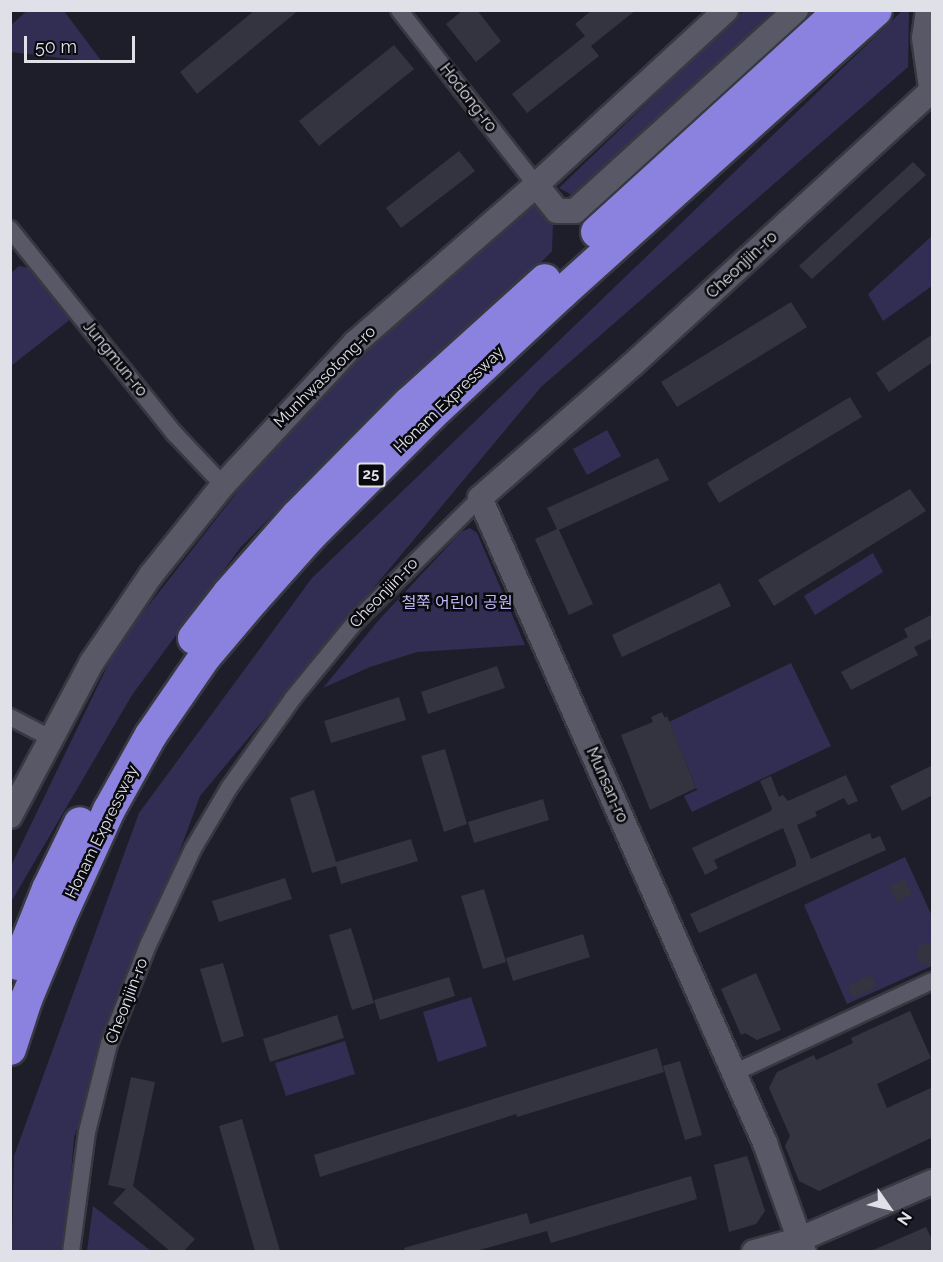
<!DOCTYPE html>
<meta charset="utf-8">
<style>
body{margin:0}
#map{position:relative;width:943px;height:1262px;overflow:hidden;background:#1e1e2a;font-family:Raleway,"Noto Sans KR",sans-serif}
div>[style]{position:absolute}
.green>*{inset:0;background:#322e53}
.building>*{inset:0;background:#343441}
.roads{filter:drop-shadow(2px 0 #383842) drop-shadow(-2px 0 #383842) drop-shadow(0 2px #383842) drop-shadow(0 -2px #383842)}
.street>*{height:16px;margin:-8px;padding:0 8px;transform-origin:8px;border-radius:8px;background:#585866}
.secondary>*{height:24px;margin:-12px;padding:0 12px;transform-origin:12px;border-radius:12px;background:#585866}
.highway>*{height:32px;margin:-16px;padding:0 16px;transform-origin:16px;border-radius:16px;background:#8b82df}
span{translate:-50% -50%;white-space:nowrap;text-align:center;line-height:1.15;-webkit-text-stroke:5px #09090e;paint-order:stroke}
.shield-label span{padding:2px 4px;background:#09090e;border:2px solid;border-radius:4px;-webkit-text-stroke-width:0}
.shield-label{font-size:15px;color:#e0e0e9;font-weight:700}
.street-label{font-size:16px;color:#e0e0e9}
.park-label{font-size:16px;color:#bdbafa}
.frame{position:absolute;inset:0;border:12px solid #e0e0e9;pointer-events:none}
.north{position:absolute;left:859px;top:1178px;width:60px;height:60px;-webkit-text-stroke:4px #09090e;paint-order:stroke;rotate:124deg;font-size:16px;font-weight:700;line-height:24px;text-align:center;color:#e0e0e9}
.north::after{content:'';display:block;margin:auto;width:21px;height:27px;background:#e0e0e9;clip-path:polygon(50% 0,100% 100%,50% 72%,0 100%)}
.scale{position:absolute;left:24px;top:36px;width:111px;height:27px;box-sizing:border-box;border:3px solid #e0e0e9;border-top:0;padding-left:8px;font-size:18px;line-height:21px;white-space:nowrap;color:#e0e0e9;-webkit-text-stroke:4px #09090e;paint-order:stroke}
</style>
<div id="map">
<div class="green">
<div style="clip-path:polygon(28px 10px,64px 11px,103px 63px,11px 52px,11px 25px)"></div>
<div style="clip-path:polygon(743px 11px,815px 11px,622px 187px,591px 205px,559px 188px)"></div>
<div style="clip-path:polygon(902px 11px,909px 11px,908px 67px,541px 387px,200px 796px,74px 1137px,65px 1251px,12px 1252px,14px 1156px,139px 813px,312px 578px)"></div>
<div style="clip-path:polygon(537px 203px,553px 222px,552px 251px,513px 291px,381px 405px,240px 548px,132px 695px,11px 902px,11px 866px,117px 646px,316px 391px)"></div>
<div style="clip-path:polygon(932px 236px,932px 286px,883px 321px,868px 294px)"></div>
<div style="clip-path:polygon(19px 266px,34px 269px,72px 318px,11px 366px,11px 273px)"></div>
<div style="clip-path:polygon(607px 430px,621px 456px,587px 475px,573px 449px)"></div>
<div style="clip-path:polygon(470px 528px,477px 533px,525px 645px,417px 652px,370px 667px,323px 688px,378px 621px,461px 532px)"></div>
<div style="clip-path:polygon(873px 553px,883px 572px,815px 615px,804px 596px)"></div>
<div style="clip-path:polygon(791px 663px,831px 746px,692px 812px,684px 796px,697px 790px,669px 722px)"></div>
<div style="clip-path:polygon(905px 857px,932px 916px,932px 966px,847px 1004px,804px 905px)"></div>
<div style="clip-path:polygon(471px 997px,487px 1046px,438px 1062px,423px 1012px)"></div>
<div style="clip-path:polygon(345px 1041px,355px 1074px,286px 1096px,275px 1063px)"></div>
<div style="clip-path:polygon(93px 1206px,151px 1251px,87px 1251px)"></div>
</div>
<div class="building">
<div style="clip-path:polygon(255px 10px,299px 10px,197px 94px,180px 72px)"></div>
<div style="clip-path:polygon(463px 10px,477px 10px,501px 41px,476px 62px,446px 24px)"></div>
<div style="clip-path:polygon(592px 10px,636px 10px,591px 46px,599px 56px,527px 113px,512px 94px,585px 36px,575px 24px)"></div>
<div style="clip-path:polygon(394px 45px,414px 69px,319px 146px,299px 121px)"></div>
<div style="clip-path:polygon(459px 151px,475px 171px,401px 228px,386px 208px)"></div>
<div style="clip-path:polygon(913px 162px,926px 175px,812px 279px,799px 266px)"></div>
<div style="clip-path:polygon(791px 302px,807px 327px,677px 407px,661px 382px)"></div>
<div style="clip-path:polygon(933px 334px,933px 362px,889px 392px,876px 373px)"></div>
<div style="clip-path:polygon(850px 397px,862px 417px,719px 503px,707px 483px)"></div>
<div style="clip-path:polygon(658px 458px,669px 480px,559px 530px,593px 604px,569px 615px,535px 539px,557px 529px,547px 508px)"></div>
<div style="clip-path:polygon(910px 489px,926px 511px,774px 606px,758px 580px)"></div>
<div style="clip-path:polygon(720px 583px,731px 606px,622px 657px,612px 635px)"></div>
<div style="clip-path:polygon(933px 614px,933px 638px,914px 647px,918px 655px,851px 690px,841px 672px,908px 637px,904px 629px)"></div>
<div style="clip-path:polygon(497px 666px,505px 688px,428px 714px,421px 692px)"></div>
<div style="clip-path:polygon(399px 697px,406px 720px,331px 743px,324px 721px)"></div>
<div style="clip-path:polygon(662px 712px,665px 718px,667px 716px,696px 788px,650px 810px,621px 735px,653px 722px,651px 717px)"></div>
<div style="clip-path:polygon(445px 749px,467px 824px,444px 832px,421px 756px)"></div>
<div style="clip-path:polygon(933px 765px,933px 795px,902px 811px,890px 786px)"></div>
<div style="clip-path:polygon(846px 775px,858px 801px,848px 805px,844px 798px,815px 812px,817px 816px,797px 825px,811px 859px,870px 833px,872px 839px,880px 836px,886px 850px,699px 933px,690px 914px,796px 866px,796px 861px,783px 828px,714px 860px,718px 868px,705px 875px,692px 848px,771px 811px,772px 808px,760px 781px,771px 776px,779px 797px,783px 795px,788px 801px)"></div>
<div style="clip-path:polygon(314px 790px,336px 862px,411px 839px,418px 861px,341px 884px,336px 866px,312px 873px,290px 798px)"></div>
<div style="clip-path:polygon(543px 799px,549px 820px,474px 843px,468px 822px)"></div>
<div style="clip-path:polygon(285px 878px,292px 899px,219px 922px,212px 901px)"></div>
<div style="clip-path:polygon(904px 879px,912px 894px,897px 903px,889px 887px)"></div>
<div style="clip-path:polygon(484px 889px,506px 962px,483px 969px,461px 896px)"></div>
<div style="clip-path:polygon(351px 928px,374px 1003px,352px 1010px,329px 935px)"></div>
<div style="clip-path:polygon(583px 934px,590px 957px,513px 981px,506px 958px)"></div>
<div style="clip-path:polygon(925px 943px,933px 943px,933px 966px,922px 964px,916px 956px,919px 947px)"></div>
<div style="clip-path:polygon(223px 963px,244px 1036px,222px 1043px,200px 969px)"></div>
<div style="clip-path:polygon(756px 973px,781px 1030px,757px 1040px,745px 1033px,741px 1035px,721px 989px)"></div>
<div style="clip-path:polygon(871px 975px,877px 987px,853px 998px,848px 986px)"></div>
<div style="clip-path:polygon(449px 977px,455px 996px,380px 1020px,374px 1000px)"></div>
<div style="clip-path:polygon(910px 1011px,931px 1058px,877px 1084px,887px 1108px,933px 1087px,933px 1137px,819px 1191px,799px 1181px,785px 1146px,790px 1136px,769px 1088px,777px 1072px,814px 1055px,816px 1060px,853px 1043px,851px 1038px)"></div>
<div style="clip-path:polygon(337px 1015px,344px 1038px,270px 1062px,263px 1039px)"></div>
<div style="clip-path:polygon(657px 1048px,664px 1072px,517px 1117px,516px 1114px,320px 1177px,314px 1155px)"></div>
<div style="clip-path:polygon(680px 1061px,702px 1135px,685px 1140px,663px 1066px)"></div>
<div style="clip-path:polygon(131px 1077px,155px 1082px,133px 1186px,195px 1239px,184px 1251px,170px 1251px,113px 1203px,126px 1189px,108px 1185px)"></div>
<div style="clip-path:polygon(242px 1119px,280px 1251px,255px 1251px,219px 1126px)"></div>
<div style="clip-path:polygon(747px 1156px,765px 1211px,756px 1224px,729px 1232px,714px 1165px)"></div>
<div style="clip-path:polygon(691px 1176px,697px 1199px,551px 1243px,547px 1231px,476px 1251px,405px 1251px,404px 1248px,527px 1213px,530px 1224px)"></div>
<div style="clip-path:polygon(926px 1227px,933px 1242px,933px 1251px,871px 1251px)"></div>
</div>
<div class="roads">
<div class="street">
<div style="left:399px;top:10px;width:222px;rotate:51.9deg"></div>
<div style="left:10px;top:229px;width:263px;rotate:51.2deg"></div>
<div style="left:175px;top:434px;width:70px;rotate:46.7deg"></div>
<div style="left:10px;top:717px;width:45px;rotate:27.7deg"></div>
<div style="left:734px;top:1073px;width:218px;rotate:-24.9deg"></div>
<div style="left:71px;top:1252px;width:121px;rotate:-82.4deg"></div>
<div style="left:87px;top:1132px;width:91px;rotate:-76deg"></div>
<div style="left:109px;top:1044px;width:106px;rotate:-68.5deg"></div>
<div style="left:148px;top:945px;width:106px;rotate:-64.9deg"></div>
<div style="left:193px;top:849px;width:71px;rotate:-59.5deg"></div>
<div style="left:229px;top:788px;width:110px;rotate:-54.6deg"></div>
<div style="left:293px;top:698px;width:99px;rotate:-50.7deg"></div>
<div style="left:356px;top:621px;width:175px;rotate:-44.8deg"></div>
</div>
<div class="secondary">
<div style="left:928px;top:10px;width:28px;rotate:98deg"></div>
<div style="left:924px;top:38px;width:58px;rotate:82deg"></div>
<div style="left:536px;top:185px;width:33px;rotate:51deg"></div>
<div style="left:557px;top:211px;width:18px"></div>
<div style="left:575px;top:211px;width:299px;rotate:-42.3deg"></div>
<div style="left:10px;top:816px;width:174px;rotate:-62deg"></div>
<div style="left:92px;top:662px;width:105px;rotate:-55.9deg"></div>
<div style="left:151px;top:575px;width:115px;rotate:-51.3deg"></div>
<div style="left:223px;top:485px;width:194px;rotate:-47.1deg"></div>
<div style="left:355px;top:343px;width:240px;rotate:-41.1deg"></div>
<div style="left:536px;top:185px;width:258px;rotate:-42.6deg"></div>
<div style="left:754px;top:1252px;width:46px;rotate:-15.3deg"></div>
<div style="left:798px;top:1240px;width:146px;rotate:-23.4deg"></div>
<div style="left:804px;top:1252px;width:116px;rotate:-109.7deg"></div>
<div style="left:765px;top:1143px;width:705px;rotate:-113.84deg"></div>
<div style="left:480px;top:498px;width:202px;rotate:-41.2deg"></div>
<div style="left:632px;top:365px;width:407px;rotate:-42.5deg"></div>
</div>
<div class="highway">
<div style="left:597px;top:232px;width:330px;rotate:-42.3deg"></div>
<div style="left:194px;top:638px;width:57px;rotate:-52.1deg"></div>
<div style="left:229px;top:593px;width:103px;rotate:-48.6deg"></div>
<div style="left:297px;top:516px;width:159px;rotate:-45.3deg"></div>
<div style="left:409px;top:403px;width:183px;rotate:-42.1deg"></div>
<div style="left:18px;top:964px;width:81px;rotate:-68.2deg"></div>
<div style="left:48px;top:889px;width:73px;rotate:-64.1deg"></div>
<div style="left:10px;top:1049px;width:52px;rotate:-71.9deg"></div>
<div style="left:26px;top:1000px;width:89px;rotate:-67.5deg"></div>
<div style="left:60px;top:918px;width:119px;rotate:-65.6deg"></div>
<div style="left:109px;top:810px;width:86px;rotate:-60.8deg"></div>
<div style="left:151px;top:735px;width:93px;rotate:-55.5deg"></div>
<div style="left:204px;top:658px;width:76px;rotate:-49.8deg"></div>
<div style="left:253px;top:600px;width:89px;rotate:-48.2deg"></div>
<div style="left:312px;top:534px;width:168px;rotate:-45deg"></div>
<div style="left:431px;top:415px;width:180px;rotate:-43deg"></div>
<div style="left:563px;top:292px;width:421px;rotate:-42deg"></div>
</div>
</div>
<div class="shield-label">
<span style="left:371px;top:475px">25</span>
</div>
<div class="street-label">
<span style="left:468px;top:98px;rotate:52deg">Hodong-ro</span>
<span style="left:742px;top:265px;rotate:-43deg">Cheonjiin-ro</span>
<span style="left:115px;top:359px;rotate:51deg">Jungmun-ro</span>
<span style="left:325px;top:377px;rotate:-45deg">Munhwasotong-ro</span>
<span style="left:449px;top:400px;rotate:-44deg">Honam Expressway</span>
<span style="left:384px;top:593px;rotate:-46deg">Cheonjiin-ro</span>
<span style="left:607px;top:785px;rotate:66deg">Munsan-ro</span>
<span style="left:102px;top:832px;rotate:-64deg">Honam Expressway</span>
<span style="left:127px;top:1001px;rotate:-69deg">Cheonjiin-ro</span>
</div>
<div class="park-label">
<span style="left:457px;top:603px">철쭉 어린이 공원</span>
</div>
<div class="frame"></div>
<div class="north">N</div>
<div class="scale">50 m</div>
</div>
